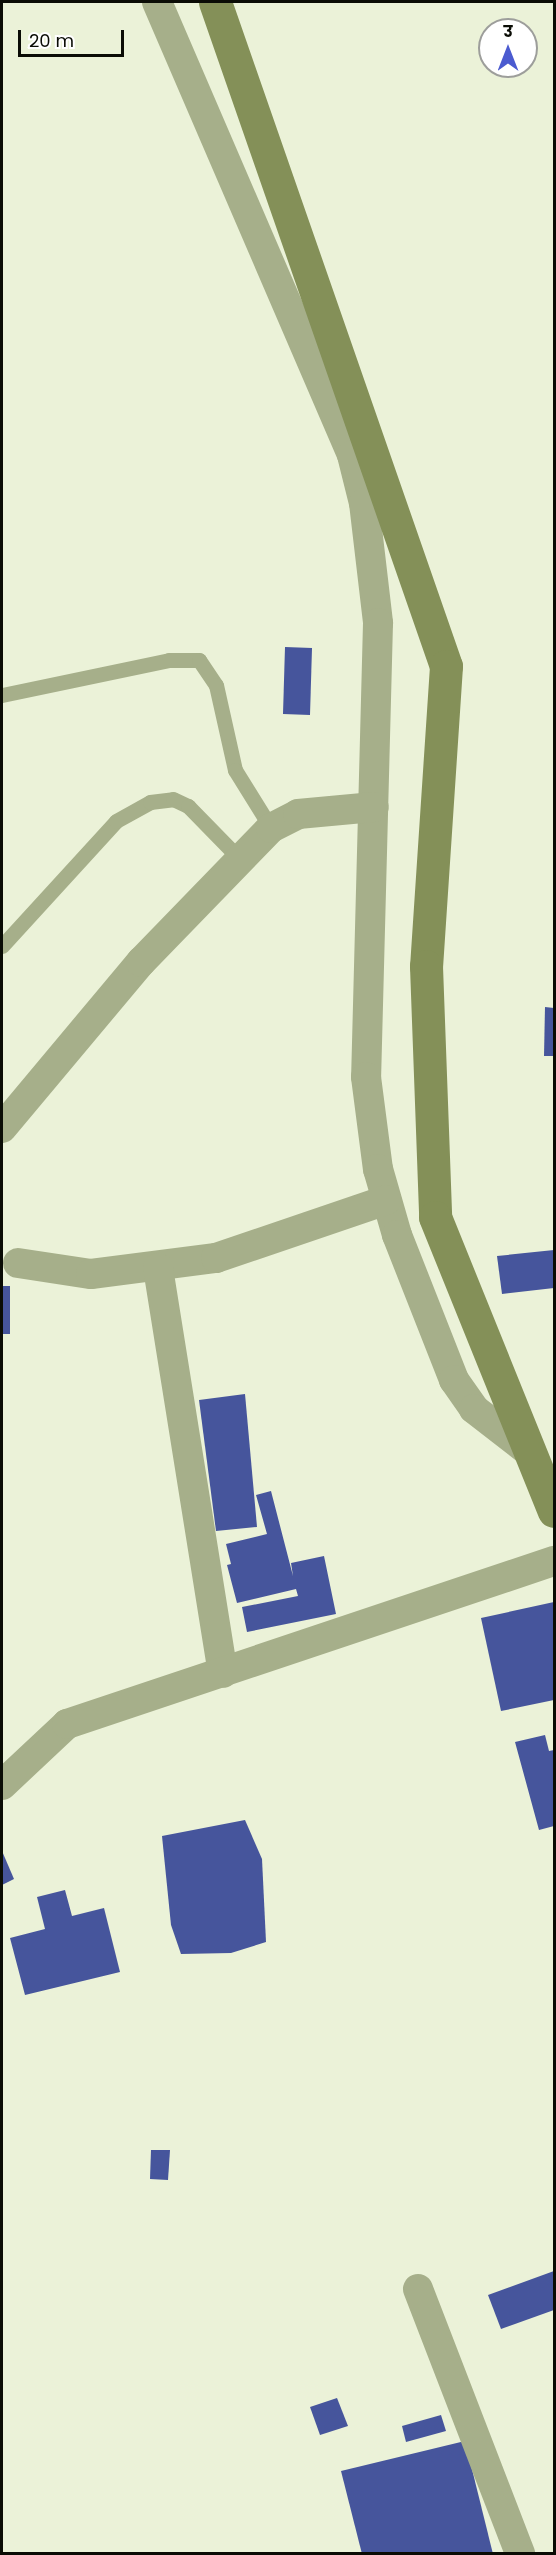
<!DOCTYPE html>
<meta charset="utf-8">
<style>
body{margin:0}
#map{position:relative;width:556px;height:2555px;overflow:hidden;background:#ebf2d8;font-family:Poppins,"Noto Sans Devanagari",sans-serif}
div>[style]{position:absolute}
.building>*{inset:0;background:#46559c}
.lane>*{height:15px;margin:-7.5px;padding:0 7.5px;transform-origin:7.5px;border-radius:7.5px;background:#a6af8a}
.street>*{height:30px;margin:-15px;padding:0 15px;transform-origin:15px;border-radius:15px;background:#a6af8a}
.secondary>*{height:33px;margin:-16.5px;padding:0 16.5px;transform-origin:16.5px;border-radius:16.5px;background:#849058}
span{translate:-50% -50%;white-space:nowrap;text-align:center;line-height:1.15;-webkit-text-stroke:6px #fff;paint-order:stroke}
.frame{position:absolute;inset:0;border:3px solid #0a0c05;pointer-events:none}
.north{position:absolute;left:478px;top:18px;width:60px;height:60px;box-sizing:border-box;background:#fff;border:2px solid #9d9e9b;border-radius:50%;rotate:0deg;font-size:16px;font-weight:700;line-height:24px;text-align:center;color:#0a0c05}
.north::after{content:'';display:block;margin:auto;width:21px;height:27px;background:#4b5bd0;clip-path:polygon(50% 0,100% 100%,50% 72%,0 100%)}
.scale{position:absolute;left:18px;top:30px;width:106px;height:27px;box-sizing:border-box;border:3px solid #0a0c05;border-top:0;padding-left:8px;font-size:18px;line-height:21px;white-space:nowrap;color:#0a0c05;-webkit-text-stroke:4px #fff;paint-order:stroke}
</style>
<div id="map">
<div class="building">
<div style="clip-path:polygon(285px 647px,312px 648px,310px 715px,283px 714px)"></div>
<div style="clip-path:polygon(545px 1007px,554px 1008px,554px 1056px,544px 1056px)"></div>
<div style="clip-path:polygon(554px 1250px,554px 1288px,502px 1294px,497px 1256px)"></div>
<div style="clip-path:polygon(2px 1286px,10px 1286px,10px 1334px,2px 1334px)"></div>
<div style="clip-path:polygon(245px 1394px,257px 1527px,216px 1531px,199px 1400px)"></div>
<div style="clip-path:polygon(271px 1491px,293px 1576px,291px 1563px,324px 1556px,336px 1614px,247px 1632px,242px 1607px,298px 1596px,296px 1589px,237px 1603px,227px 1565px,231px 1564px,226px 1544px,267px 1534px,256px 1495px)"></div>
<div style="clip-path:polygon(554px 1602px,554px 1700px,501px 1711px,481px 1618px)"></div>
<div style="clip-path:polygon(545px 1735px,549px 1751px,554px 1750px,554px 1826px,539px 1830px,515px 1742px)"></div>
<div style="clip-path:polygon(245px 1820px,262px 1859px,266px 1942px,231px 1953px,181px 1954px,171px 1925px,162px 1836px)"></div>
<div style="clip-path:polygon(2px 1851px,14px 1879px,2px 1885px)"></div>
<div style="clip-path:polygon(65px 1890px,72px 1916px,104px 1908px,120px 1972px,25px 1995px,10px 1938px,45px 1929px,37px 1897px)"></div>
<div style="clip-path:polygon(151px 2150px,170px 2150px,168px 2180px,150px 2179px)"></div>
<div style="clip-path:polygon(554px 2271px,554px 2310px,501px 2329px,488px 2295px)"></div>
<div style="clip-path:polygon(337px 2398px,348px 2426px,320px 2435px,310px 2407px)"></div>
<div style="clip-path:polygon(441px 2415px,446px 2431px,406px 2442px,402px 2426px)"></div>
<div style="clip-path:polygon(465px 2441px,493px 2554px,362px 2554px,341px 2471px)"></div>
</div>
<div class="lane">
<div style="left:2px;top:695px;width:171px;rotate:-11.8deg"></div>
<div style="left:169px;top:660px;width:30px"></div>
<div style="left:199px;top:660px;width:30px;rotate:56deg"></div>
<div style="left:216px;top:685px;width:87px;rotate:77.4deg"></div>
<div style="left:235px;top:770px;width:68px;rotate:58.2deg"></div>
<div style="left:2px;top:946px;width:169px;rotate:-47.6deg"></div>
<div style="left:116px;top:821px;width:39px;rotate:-29deg"></div>
<div style="left:150px;top:802px;width:23px;rotate:-7deg"></div>
<div style="left:173px;top:799px;width:17px;rotate:25deg"></div>
<div style="left:188px;top:806px;width:73px;rotate:45.6deg"></div>
</div>
<div class="street">
<div style="left:157px;top:2px;width:493px;rotate:66.7deg"></div>
<div style="left:352px;top:455px;width:49px;rotate:76deg"></div>
<div style="left:364px;top:503px;width:121px;rotate:83.3deg"></div>
<div style="left:378px;top:623px;width:454px;rotate:91.5deg"></div>
<div style="left:366px;top:1077px;width:93px;rotate:82.6deg"></div>
<div style="left:378px;top:1169px;width:69px;rotate:73.9deg"></div>
<div style="left:397px;top:1235px;width:156px;rotate:68.5deg"></div>
<div style="left:454px;top:1380px;width:35px;rotate:55deg"></div>
<div style="left:474px;top:1409px;width:72px;rotate:37.7deg"></div>
<div style="left:2px;top:1128px;width:217px;rotate:-50.1deg"></div>
<div style="left:141px;top:962px;width:187px;rotate:-45.9deg"></div>
<div style="left:271px;top:828px;width:30px;rotate:-27deg"></div>
<div style="left:298px;top:814px;width:76px;rotate:-5.3deg"></div>
<div style="left:18px;top:1263px;width:74px;rotate:8.6deg"></div>
<div style="left:91px;top:1274px;width:126px;rotate:-7.3deg"></div>
<div style="left:216px;top:1258px;width:180px;rotate:-18.8deg"></div>
<div style="left:158px;top:1268px;width:410px;rotate:80.9deg"></div>
<div style="left:2px;top:1785px;width:89px;rotate:-43.2deg"></div>
<div style="left:67px;top:1724px;width:514px;rotate:-18.51deg"></div>
<div style="left:418px;top:2289px;width:284px;rotate:68.9deg"></div>
</div>
<div class="secondary">
<div style="left:215px;top:2px;width:703px;rotate:70.82deg"></div>
<div style="left:446px;top:666px;width:301px;rotate:93.8deg"></div>
<div style="left:426px;top:966px;width:251px;rotate:87.9deg"></div>
<div style="left:435px;top:1217px;width:317px;rotate:68deg"></div>
</div>
<div class="frame"></div>
<div class="north">उ</div>
<div class="scale">20 m</div>
</div>
